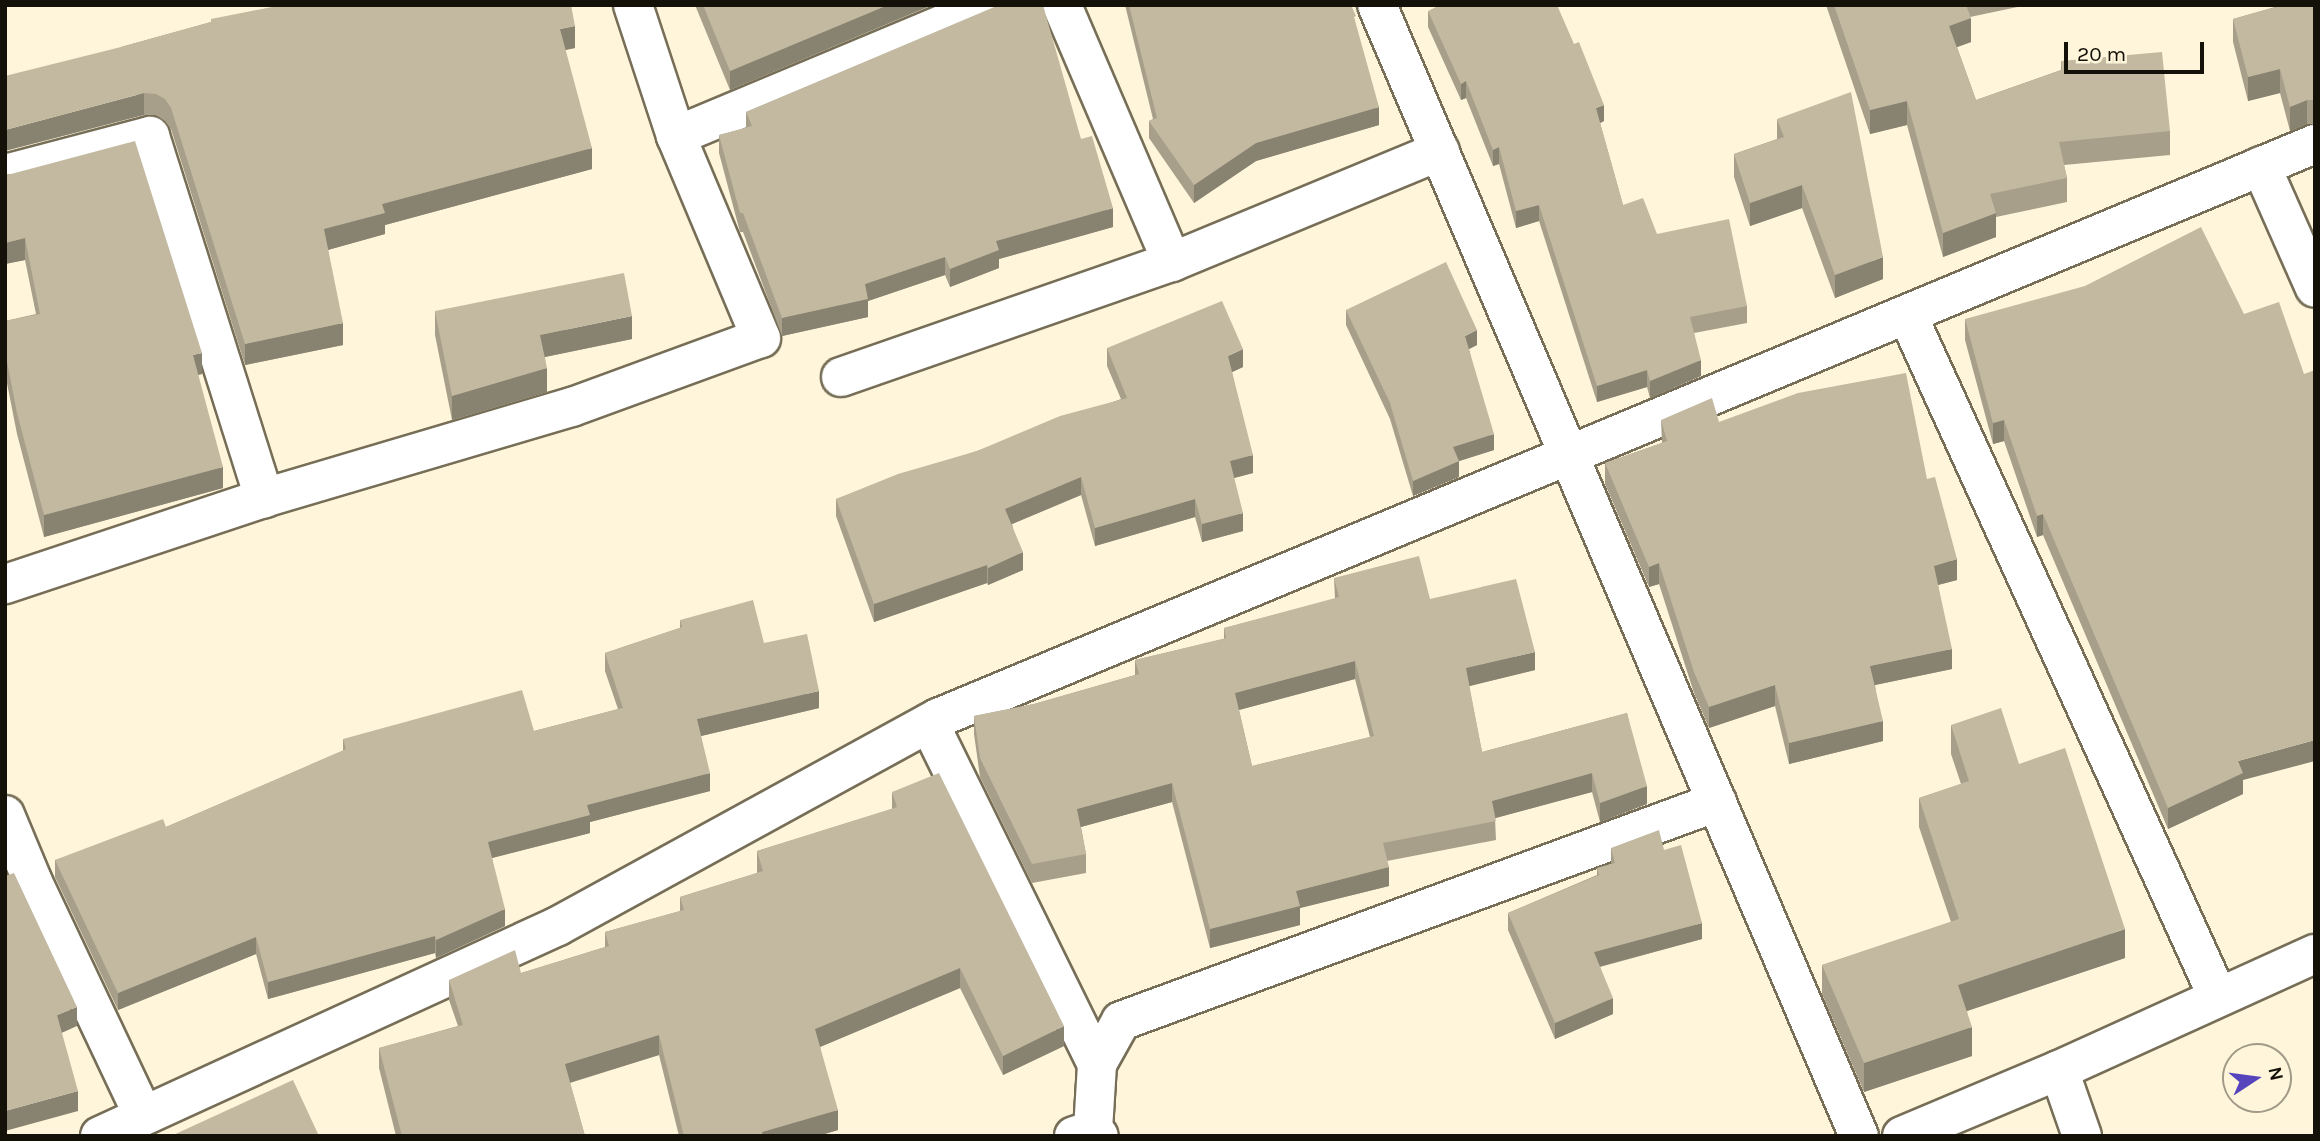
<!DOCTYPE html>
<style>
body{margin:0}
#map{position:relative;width:2320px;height:1141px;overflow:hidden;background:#fef5db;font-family:Karla,sans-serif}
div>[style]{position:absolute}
.roads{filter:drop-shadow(2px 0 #766e57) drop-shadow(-2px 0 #766e57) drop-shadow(0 2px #766e57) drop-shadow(0 -2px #766e57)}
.minor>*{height:38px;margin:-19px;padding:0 19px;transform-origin:19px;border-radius:19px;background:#fff}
.tertiary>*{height:38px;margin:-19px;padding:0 19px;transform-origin:19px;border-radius:19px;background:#fff}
.wall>*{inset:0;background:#a79f8a}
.shaded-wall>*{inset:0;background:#888270}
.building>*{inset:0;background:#c2b9a0}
span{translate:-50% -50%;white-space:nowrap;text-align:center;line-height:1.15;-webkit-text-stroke:5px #fef5db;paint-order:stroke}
.frame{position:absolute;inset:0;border:7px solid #141108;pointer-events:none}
.north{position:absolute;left:2222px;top:1043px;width:70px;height:70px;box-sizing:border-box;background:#fef5db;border:2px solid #a09a87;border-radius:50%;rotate:77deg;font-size:19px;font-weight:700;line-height:28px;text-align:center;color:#141108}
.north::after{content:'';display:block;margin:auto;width:24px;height:32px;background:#5544bc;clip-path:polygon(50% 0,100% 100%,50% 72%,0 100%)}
.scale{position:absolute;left:2064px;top:42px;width:140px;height:32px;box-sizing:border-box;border:4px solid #141108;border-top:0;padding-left:9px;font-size:21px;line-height:24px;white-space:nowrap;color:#141108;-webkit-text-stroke:5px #fef5db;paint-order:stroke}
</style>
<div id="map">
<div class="roads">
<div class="minor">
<div style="left:633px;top:5px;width:138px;rotate:71.8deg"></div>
<div style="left:1377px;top:5px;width:1229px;rotate:66.92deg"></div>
<div style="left:2261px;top:166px;width:133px;rotate:66.1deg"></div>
<div style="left:5px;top:174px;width:150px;rotate:-14.7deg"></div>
<div style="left:150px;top:136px;width:380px;rotate:72.5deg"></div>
<div style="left:264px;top:498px;width:273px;rotate:161.6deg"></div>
<div style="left:1172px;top:262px;width:290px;rotate:-22.5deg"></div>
<div style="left:1907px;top:314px;width:750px;rotate:65.52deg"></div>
<div style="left:841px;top:377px;width:350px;rotate:-19.2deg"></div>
<div style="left:1172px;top:262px;width:280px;rotate:-113.2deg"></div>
<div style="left:264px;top:498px;width:321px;rotate:-16.5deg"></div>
<div style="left:572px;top:407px;width:201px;rotate:-20.1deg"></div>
<div style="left:761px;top:338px;width:219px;rotate:-112.8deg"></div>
<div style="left:676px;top:136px;width:339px;rotate:-22.7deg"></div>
<div style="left:929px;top:723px;width:380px;rotate:63.8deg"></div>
<div style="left:5px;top:815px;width:70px;rotate:67.4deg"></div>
<div style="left:32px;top:880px;width:260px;rotate:64.7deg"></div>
<div style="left:2059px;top:1070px;width:70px;rotate:70.8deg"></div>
<div style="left:1093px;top:1130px;width:66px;rotate:-86.5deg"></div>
<div style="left:1097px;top:1064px;width:49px;rotate:-60.8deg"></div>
<div style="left:1121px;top:1021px;width:635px;rotate:-20.18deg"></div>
<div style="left:100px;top:1136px;width:504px;rotate:-24.63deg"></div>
<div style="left:558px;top:926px;width:433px;rotate:-28.7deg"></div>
<div style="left:938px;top:718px;width:1492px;rotate:-22.63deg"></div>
</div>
<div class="tertiary">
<div style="left:1074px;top:1136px;width:20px;rotate:-18deg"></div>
<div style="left:1093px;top:1130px;width:8px;rotate:45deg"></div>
<div style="left:1902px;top:1136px;width:170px;rotate:-22.8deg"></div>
<div style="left:2059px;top:1070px;width:281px;rotate:-24.4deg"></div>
</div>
</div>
<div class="wall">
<div style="clip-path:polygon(695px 5px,932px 5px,730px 90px)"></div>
<div style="clip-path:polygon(1125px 5px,1351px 5px,1379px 125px,1256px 161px,1194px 203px,1149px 138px,1149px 121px,1153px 119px)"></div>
<div style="clip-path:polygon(1826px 5px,2027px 5px,1970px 17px,1971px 42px,1957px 47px,1976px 100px,2061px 70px,2061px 61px,2170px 131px,2170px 155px,2064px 165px,2067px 178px,2067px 202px,1996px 217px,1996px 237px,1943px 257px,1907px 125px,1870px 134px)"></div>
<div style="clip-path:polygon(2282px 5px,2315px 5px,2315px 124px,2307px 124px,2290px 131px,2280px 93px,2248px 101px,2233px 42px,2233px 19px)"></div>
<div style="clip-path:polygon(997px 7px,1081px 139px,1113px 227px,999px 259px,999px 268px,950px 287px,945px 275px,868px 301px,868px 317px,782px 336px,743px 232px,740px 232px,719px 153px,719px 135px,746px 128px,746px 112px)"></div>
<div style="clip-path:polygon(1428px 11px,1604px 121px,1600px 123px,1623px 205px,1657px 234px,1747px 306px,1747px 323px,1694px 333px,1701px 376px,1650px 398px,1647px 387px,1597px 402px,1539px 221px,1516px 228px,1499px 164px,1493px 166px,1466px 98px,1461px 100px,1428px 27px)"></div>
<div style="clip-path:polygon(211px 19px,575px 48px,565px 50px,592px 169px,385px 225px,385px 234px,328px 250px,343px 345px,245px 365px,171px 129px,165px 121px,156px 115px,144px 115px,121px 47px,211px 22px)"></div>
<div style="clip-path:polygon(1777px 119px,1883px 279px,1835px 298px,1802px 208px,1750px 226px,1734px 177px,1734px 154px,1777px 139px)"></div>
<div style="clip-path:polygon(5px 174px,202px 374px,198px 375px,223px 488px,44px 537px,17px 434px,5px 373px,5px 321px,36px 314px,25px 260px,5px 264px)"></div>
<div style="clip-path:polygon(1346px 310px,1477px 345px,1469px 349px,1494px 450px,1459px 461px,1459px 477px,1413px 496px,1390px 419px,1346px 325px)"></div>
<div style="clip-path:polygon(435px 311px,632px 339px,545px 357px,547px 392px,452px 420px,435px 335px)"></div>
<div style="clip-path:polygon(1965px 319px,2243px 780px,2243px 794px,2168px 829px,2043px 535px,2037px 537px,2004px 441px,1993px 444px,1965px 340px)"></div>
<div style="clip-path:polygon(1107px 348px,1243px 367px,1232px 372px,1253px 473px,1234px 478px,1243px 531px,1202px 542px,1195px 517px,1095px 546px,1081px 495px,1012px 524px,1023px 570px,988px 585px,987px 583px,874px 622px,836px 516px,836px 499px,977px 451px,1121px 399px,1107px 366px)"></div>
<div style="clip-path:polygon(1661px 420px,1719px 422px,1927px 479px,1957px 580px,1938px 585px,1952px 669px,1875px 685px,1883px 741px,1789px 764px,1775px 706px,1709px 728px,1694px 693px,1659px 584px,1649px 587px,1605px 484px,1605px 463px,1662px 443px)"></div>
<div style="clip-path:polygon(evenodd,1334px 578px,1430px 599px,1535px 670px,1469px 686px,1482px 752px,1627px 713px,1647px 804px,1600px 822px,1592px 792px,1495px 818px,1496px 840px,1387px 861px,1389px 886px,1300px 908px,1300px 925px,1210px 948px,1172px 802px,1081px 827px,1086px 854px,1086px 873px,1032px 883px,980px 777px,974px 734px,974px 716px,1034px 704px,1135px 675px,1135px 660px,1224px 639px,1224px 628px,1335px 599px,1334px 578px,1355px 679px,1370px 737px,1252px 766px,1239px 710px,1355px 679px)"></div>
<div style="clip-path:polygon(680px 620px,764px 643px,819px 708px,701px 736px,710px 791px,590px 822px,590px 833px,492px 858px,505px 926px,436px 958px,435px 953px,268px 999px,256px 954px,118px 1010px,55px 877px,55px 860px,166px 827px,343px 751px,343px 739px,534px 731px,618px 709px,605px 671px,605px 653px,680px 628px)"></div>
<div style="clip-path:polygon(1951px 725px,2019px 764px,2125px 958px,1967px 1011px,1972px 1056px,1864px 1092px,1822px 994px,1822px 965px,1951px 922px,1919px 827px,1919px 798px,1961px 784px,1951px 754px)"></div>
<div style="clip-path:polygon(892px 792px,1064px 1046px,1003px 1075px,960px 988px,820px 1047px,838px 1130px,818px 1136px,679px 1136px,659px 1055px,570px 1083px,585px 1136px,396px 1136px,379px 1068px,379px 1048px,458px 1026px,449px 1000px,449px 980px,521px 973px,605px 947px,605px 932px,680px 911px,680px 897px,757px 873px,757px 851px,892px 809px)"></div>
<div style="clip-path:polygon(1611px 848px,1664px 850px,1702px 939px,1600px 967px,1613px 1014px,1555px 1039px,1508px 930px,1508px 913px,1597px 875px,1597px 868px,1611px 864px)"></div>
</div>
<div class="shaded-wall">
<div style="clip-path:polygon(888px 5px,932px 5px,730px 90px,730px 71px)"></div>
<div style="clip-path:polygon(1971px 18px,1971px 42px,1949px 50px,1949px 26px)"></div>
<div style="clip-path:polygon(575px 26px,575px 48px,560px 51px,560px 29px)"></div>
<div style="clip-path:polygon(2280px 69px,2280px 93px,2248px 101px,2248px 77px)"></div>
<div style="clip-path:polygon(1466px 81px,1466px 98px,1461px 100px,1461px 84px)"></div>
<div style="clip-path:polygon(144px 93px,144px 115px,5px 151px,5px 130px)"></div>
<div style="clip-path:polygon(2307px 100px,2307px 124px,2290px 131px,2290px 107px)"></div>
<div style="clip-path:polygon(1907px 101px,1907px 125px,1870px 134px,1870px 110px)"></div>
<div style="clip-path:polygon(1604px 105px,1604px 121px,1596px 125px,1596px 108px)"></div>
<div style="clip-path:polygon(1379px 107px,1379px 125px,1256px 161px,1194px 203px,1194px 185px,1256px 143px)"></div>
<div style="clip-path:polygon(1499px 147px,1499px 164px,1493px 166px,1493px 150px)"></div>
<div style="clip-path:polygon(592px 148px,592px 169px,385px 225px,385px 234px,324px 251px,324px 229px,382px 204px)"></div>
<div style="clip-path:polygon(1802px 185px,1802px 208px,1750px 226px,1750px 203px)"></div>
<div style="clip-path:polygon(1539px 205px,1539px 221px,1516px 228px,1516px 211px)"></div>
<div style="clip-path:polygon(1113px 208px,1113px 227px,999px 259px,999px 268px,950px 287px,950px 269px,996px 241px)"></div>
<div style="clip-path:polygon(1996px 213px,1996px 237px,1943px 257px,1943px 233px)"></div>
<div style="clip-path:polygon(25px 238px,25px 260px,5px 264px,5px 243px)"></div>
<div style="clip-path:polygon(945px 257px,945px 275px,868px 301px,868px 317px,782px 336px,782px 318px,865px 284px)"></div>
<div style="clip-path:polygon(1883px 257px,1883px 279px,1835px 298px,1835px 275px)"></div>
<div style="clip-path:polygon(632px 316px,632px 339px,540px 358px,540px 335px)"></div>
<div style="clip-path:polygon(343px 323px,343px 345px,245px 365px,245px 344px)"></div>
<div style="clip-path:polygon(1477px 330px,1477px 345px,1465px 351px,1465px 336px)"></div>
<div style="clip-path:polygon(1243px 349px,1243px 367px,1228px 374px,1228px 356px)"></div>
<div style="clip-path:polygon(202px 353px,202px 374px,193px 376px,193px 355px)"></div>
<div style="clip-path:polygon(1701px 360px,1701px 376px,1650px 398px,1650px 381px)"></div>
<div style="clip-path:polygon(547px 368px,547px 392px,452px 420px,452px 396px)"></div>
<div style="clip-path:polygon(1647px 370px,1647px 387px,1597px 402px,1597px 386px)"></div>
<div style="clip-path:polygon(2004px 420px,2004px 441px,1993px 444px,1993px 423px)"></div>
<div style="clip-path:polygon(1494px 434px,1494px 450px,1453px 463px,1453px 447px)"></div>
<div style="clip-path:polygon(1253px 455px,1253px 473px,1230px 479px,1230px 461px)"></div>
<div style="clip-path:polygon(1459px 461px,1459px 477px,1413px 496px,1413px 481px)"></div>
<div style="clip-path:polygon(223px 467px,223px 488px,44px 537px,44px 515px)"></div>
<div style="clip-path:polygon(1081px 477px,1081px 495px,1005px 527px,1005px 509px)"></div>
<div style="clip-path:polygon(1195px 499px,1195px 517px,1095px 546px,1095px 528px)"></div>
<div style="clip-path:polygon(1243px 513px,1243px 531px,1202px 542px,1202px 524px)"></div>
<div style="clip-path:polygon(2043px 514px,2043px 535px,2037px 537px,2037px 516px)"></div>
<div style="clip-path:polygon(1023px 552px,1023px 570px,988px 585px,988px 568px)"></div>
<div style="clip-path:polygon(1957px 559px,1957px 580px,1934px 586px,1934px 566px)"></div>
<div style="clip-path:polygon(1659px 563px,1659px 584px,1649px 587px,1649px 567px)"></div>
<div style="clip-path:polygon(987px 565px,987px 583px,874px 622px,874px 604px)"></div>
<div style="clip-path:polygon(1952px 649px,1952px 669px,1870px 686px,1870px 666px)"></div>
<div style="clip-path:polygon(1535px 652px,1535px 670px,1466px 687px,1466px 668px)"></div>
<div style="clip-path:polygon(1355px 661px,1355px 679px,1235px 711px,1235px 693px)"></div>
<div style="clip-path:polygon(1775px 685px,1775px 706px,1709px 728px,1709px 707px)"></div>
<div style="clip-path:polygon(819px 691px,819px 708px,697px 737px,697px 719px)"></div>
<div style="clip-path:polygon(1883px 721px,1883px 741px,1789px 764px,1789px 743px)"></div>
<div style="clip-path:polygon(2315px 740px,2315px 761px,2243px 780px,2243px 794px,2168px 829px,2168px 808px,2238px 761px)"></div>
<div style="clip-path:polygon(710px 773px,710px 791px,590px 822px,590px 833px,488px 859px,488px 842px,587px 805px)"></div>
<div style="clip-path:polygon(1592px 773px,1592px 792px,1492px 819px,1492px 801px)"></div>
<div style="clip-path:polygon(1172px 783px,1172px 802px,1077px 828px,1077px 809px)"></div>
<div style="clip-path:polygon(1647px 786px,1647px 804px,1600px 822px,1600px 803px)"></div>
<div style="clip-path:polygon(1389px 867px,1389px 886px,1300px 908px,1300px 925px,1210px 948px,1210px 929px,1296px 891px)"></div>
<div style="clip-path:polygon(505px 909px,505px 926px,436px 958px,436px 940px)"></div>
<div style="clip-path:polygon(1702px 923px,1702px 939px,1594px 968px,1594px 952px)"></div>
<div style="clip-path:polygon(2125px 929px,2125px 958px,1958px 1014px,1958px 985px)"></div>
<div style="clip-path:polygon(435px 936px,435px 953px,268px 999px,268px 982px)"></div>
<div style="clip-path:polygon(256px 937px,256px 954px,118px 1010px,118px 993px)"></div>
<div style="clip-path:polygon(960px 968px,960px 988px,815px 1049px,815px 1029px)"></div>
<div style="clip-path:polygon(1613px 998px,1613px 1014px,1555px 1039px,1555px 1023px)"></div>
<div style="clip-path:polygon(77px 1007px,77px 1026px,57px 1035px,57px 1015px)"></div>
<div style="clip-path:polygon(1064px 1026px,1064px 1046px,1003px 1075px,1003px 1056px)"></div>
<div style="clip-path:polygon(1972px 1027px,1972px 1056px,1864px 1092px,1864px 1063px)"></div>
<div style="clip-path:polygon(659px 1035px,659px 1055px,565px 1084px,565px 1064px)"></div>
<div style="clip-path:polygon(78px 1091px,78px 1111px,5px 1131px,5px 1111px)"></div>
<div style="clip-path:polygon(838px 1110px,838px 1130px,818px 1136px,762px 1136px,762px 1132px)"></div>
</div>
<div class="building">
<div style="clip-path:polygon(282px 5px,571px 5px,575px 26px,560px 29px,592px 148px,382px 204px,385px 213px,324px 229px,343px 323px,245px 344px,171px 108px,165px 99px,156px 94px,144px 93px,5px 130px,5px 76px,121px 47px,211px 22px,211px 19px)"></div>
<div style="clip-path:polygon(703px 5px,888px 5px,730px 71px)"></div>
<div style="clip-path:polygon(999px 5px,1043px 5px,1081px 139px,1092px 136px,1113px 208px,996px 241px,999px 250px,950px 269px,945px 257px,865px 284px,868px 299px,782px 318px,743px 213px,740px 213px,719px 135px,752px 126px,746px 112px)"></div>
<div style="clip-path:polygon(1129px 5px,1351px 5px,1356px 16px,1354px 17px,1379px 107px,1256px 143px,1194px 185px,1149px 121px,1157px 118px)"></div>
<div style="clip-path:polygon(1440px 5px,1557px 5px,1574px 44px,1579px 42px,1604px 105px,1596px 108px,1623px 205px,1643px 198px,1657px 234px,1729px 219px,1747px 306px,1690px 317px,1701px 360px,1650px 381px,1647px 370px,1597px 386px,1539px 205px,1516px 211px,1499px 147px,1493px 150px,1466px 81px,1461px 84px,1428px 11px)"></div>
<div style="clip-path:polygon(1834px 5px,1966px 5px,1971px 18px,1949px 26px,1976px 100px,2062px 70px,2061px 61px,2162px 52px,2170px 131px,2059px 142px,2067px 178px,1990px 194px,1996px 213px,1943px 233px,1907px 101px,1870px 110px)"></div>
<div style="clip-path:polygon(2284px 5px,2315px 5px,2315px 100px,2307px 100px,2290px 107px,2280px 69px,2248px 77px,2233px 19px)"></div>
<div style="clip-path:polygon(1851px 92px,1883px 257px,1835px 275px,1802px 185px,1750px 203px,1734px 154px,1784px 137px,1777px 119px)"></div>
<div style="clip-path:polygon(135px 141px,202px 353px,193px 355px,223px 467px,44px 515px,17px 413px,5px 351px,5px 321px,40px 314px,25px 238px,5px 243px,5px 174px,11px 174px)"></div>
<div style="clip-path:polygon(2201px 227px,2244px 314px,2279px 302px,2304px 374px,2315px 370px,2315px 740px,2238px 761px,2243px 773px,2168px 808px,2043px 514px,2037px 516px,2004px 420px,1993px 423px,1965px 319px,2085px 286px)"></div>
<div style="clip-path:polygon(1446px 262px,1477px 330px,1465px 336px,1494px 434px,1453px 447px,1459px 461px,1413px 481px,1390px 403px,1346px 310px)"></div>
<div style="clip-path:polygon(624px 273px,632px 316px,540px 335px,547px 368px,452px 396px,435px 311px)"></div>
<div style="clip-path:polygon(1222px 301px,1243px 349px,1228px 356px,1253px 455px,1230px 461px,1243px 513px,1202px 524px,1195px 499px,1095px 528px,1081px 477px,1005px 509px,1023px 552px,988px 568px,987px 565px,874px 604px,836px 499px,898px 474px,977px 451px,1060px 416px,1127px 398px,1107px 348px)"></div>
<div style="clip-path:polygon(1906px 373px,1927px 479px,1935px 477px,1957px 559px,1934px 566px,1952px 649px,1870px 666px,1883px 721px,1789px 743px,1775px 685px,1709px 707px,1694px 672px,1659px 563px,1649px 567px,1605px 463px,1667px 441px,1661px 420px,1712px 398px,1719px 422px,1798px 393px)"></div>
<div style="clip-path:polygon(evenodd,1419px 556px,1430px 599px,1516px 579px,1535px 652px,1466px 668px,1482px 752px,1627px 713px,1647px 786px,1600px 803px,1592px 773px,1492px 801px,1496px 821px,1383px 843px,1389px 867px,1296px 891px,1300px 906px,1210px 929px,1172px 783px,1077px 809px,1086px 854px,1032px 864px,980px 758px,974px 716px,1034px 704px,1139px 674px,1135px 660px,1226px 638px,1224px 628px,1339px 597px,1334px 578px,1419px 556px,1355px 661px,1374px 736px,1252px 766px,1235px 693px,1355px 661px)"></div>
<div style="clip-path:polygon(753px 600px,764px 643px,807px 634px,819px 691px,697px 719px,710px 773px,587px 805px,590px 815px,488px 842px,505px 909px,436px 940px,435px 936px,268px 982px,256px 937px,118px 993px,55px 860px,163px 819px,166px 827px,346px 749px,343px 739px,522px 690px,534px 731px,623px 708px,605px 653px,682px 627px,680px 620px)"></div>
<div style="clip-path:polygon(2001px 708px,2019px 764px,2065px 748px,2125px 929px,1958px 985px,1972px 1027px,1864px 1063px,1822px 965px,1959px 919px,1919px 798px,1969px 781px,1951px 725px)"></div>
<div style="clip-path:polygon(939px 773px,1064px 1026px,1003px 1056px,960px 968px,815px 1029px,838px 1110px,762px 1132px,763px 1136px,684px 1136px,659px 1035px,565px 1064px,585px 1136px,402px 1136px,379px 1048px,463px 1025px,449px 980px,515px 950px,521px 973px,609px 946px,605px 932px,684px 910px,680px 897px,763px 871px,757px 851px,897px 807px,892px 792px)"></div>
<div style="clip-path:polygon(1659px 830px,1664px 850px,1681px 845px,1702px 923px,1594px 952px,1613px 998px,1555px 1023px,1508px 913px,1599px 875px,1597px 868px,1615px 863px,1611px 848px)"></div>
<div style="clip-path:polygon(14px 873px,77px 1007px,57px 1015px,78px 1091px,5px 1111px,5px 876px)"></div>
<div style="clip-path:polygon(293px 1080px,319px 1136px,171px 1136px)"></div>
</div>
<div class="frame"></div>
<div class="north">N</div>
<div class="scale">20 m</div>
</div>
